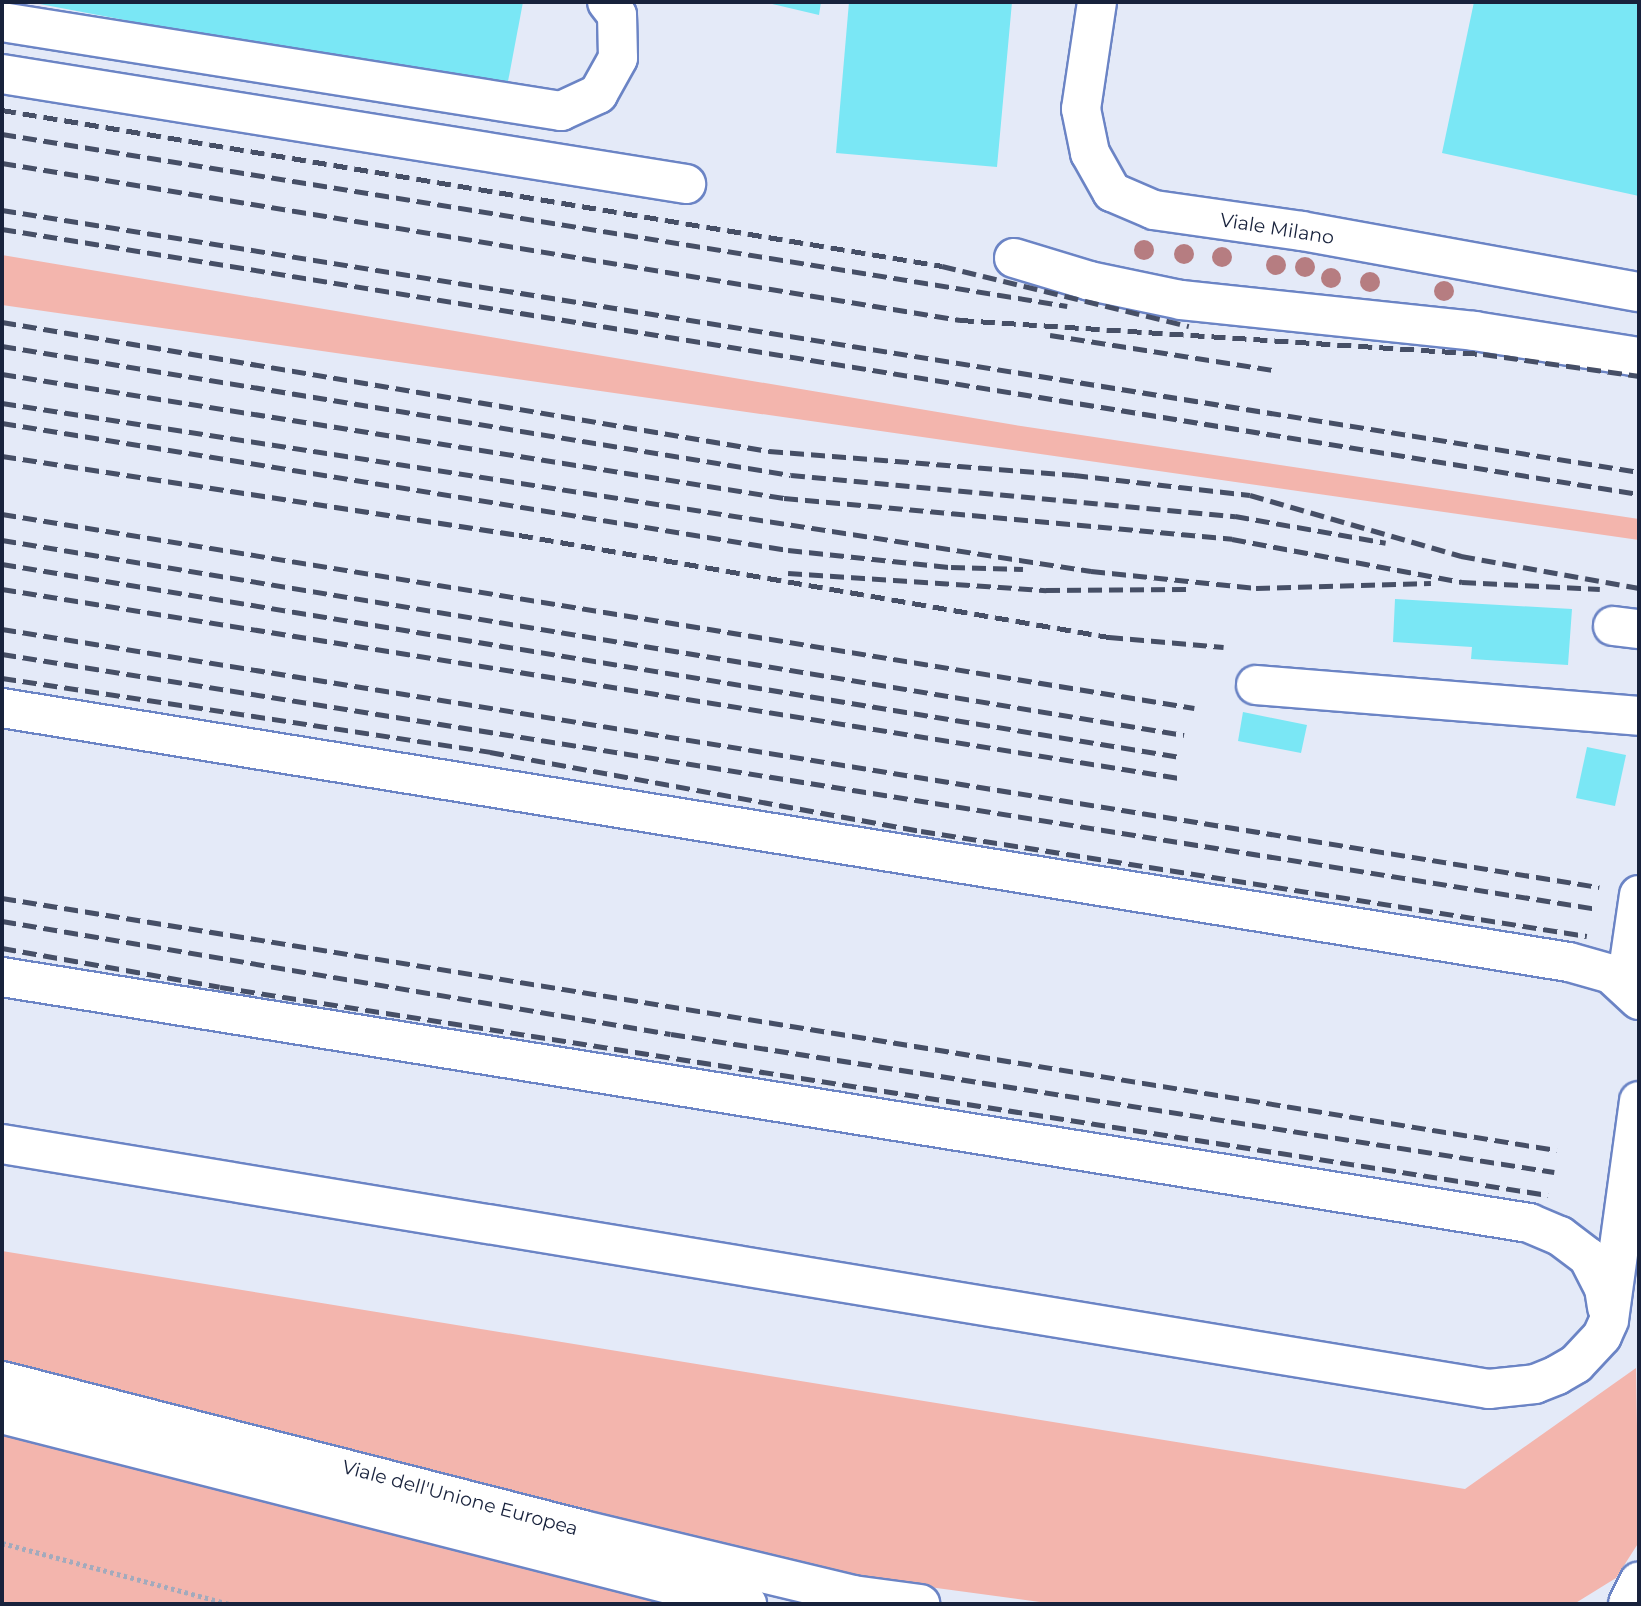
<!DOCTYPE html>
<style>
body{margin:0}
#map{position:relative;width:1641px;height:1606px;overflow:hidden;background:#e4eaf8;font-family:Montserrat,sans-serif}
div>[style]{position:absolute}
.green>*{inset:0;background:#f3b5ad}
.building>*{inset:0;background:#7ae7f5}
.path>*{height:4.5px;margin-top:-2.25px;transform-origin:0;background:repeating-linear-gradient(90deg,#a3aabc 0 3.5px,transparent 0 7px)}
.roads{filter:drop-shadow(2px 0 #6b84c5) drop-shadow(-2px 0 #6b84c5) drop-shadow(0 2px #6b84c5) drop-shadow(0 -2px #6b84c5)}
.minor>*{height:38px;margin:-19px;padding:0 19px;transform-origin:19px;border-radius:19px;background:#fff}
.rail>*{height:5px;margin-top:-2.5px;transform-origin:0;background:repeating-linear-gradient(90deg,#464f66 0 14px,transparent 0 21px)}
.trees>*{width:20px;height:20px;margin:-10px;border-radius:50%;background:#b67d81}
span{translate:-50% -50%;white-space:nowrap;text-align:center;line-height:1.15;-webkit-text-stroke:6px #fff;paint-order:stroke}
.street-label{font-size:19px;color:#18223c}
.frame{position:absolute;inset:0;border:4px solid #18223c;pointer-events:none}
</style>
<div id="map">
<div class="green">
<div style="clip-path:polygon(2px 255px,1015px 425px,1639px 519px,1639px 540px,2px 305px)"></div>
<div style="clip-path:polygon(2px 1251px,1465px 1489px,1636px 1368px,1639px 1542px,1616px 1578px,1574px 1604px,1055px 1604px,855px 1577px,2px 1362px)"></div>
<div style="clip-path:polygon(2px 1430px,677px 1604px,2px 1604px)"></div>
</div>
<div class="building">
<div style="clip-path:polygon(29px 2px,523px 2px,506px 92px)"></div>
<div style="clip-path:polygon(768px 2px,821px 2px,819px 15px,768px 3px)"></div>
<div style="clip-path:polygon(849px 2px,1012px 2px,997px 167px,836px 153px)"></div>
<div style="clip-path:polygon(1474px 2px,1639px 2px,1639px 196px,1442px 153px)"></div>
<div style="clip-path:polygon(1395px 599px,1572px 609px,1568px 665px,1471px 659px,1472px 647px,1393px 642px)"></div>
<div style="clip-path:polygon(1243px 712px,1307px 725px,1301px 753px,1238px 741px)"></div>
<div style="clip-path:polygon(1587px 747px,1626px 755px,1615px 806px,1576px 798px)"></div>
</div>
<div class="path">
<div style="left:2px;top:1543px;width:236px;rotate:15deg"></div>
</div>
<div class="roads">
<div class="minor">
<div style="left:1097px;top:2px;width:108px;rotate:98.5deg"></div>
<div style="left:1081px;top:109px;width:45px;rotate:78.4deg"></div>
<div style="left:1090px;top:153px;width:45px;rotate:60.6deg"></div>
<div style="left:1112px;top:192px;width:46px;rotate:23.2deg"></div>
<div style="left:1154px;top:210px;width:149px;rotate:8.1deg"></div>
<div style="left:1302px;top:231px;width:342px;rotate:10.3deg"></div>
<div style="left:2px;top:22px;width:566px;rotate:9.05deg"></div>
<div style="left:561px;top:111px;width:41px;rotate:-24.7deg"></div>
<div style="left:598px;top:94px;width:41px;rotate:-60.9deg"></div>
<div style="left:618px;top:58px;width:43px;rotate:-91.3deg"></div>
<div style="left:617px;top:15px;width:16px;rotate:-128deg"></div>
<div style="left:2px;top:74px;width:693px;rotate:9.14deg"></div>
<div style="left:1014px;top:258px;width:79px;rotate:16.8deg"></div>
<div style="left:1090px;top:281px;width:93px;rotate:11.8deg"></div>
<div style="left:1181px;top:300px;width:295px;rotate:6deg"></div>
<div style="left:1474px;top:331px;width:167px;rotate:9deg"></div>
<div style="left:1613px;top:626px;width:26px;rotate:7deg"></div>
<div style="left:1256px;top:685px;width:384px;rotate:4.6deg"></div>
<div style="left:2px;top:708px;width:1587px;rotate:9.21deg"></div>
<div style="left:1569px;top:962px;width:44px;rotate:15.9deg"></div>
<div style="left:1611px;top:974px;width:38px;rotate:43deg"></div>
<div style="left:2px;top:977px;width:1547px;rotate:9.15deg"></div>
<div style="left:1529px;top:1223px;width:34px;rotate:23deg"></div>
<div style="left:1560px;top:1236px;width:35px;rotate:37deg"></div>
<div style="left:1588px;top:1257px;width:35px;rotate:63deg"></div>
<div style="left:1604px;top:1288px;width:20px;rotate:81deg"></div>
<div style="left:1626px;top:984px;width:90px;rotate:-81.7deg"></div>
<div style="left:2px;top:1144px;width:1507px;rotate:9.36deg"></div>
<div style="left:1489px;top:1389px;width:46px;rotate:-6.2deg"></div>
<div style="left:1535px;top:1384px;width:24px;rotate:-22deg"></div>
<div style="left:1557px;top:1375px;width:22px;rotate:-30deg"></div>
<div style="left:1576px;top:1364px;width:38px;rotate:-47deg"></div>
<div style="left:1602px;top:1336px;width:17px;rotate:-66deg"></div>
<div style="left:1609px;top:1320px;width:221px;rotate:-82.2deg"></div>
<div style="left:2px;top:1381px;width:600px;rotate:14.38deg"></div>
<div style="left:583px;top:1530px;width:278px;rotate:13.5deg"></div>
<div style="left:853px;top:1595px;width:68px;rotate:7.7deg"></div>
<div style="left:2px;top:1414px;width:769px;rotate:14.31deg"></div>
<div style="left:1628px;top:1604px;width:25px;rotate:-64deg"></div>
</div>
</div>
<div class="rail">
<div style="left:2px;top:110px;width:953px;rotate:9.42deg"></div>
<div style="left:942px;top:266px;width:254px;rotate:13.7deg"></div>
<div style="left:2px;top:134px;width:1079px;rotate:9.17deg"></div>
<div style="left:2px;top:163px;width:971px;rotate:9.31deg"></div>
<div style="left:960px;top:320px;width:524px;rotate:3.72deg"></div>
<div style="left:1483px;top:354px;width:158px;rotate:8deg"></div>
<div style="left:2px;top:210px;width:1658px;rotate:9.09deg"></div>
<div style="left:2px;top:229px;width:1658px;rotate:9.2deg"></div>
<div style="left:2px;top:322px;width:778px;rotate:9.55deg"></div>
<div style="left:769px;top:451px;width:306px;rotate:4.5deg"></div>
<div style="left:1074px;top:475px;width:177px;rotate:6.5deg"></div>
<div style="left:1250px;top:495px;width:220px;rotate:16.1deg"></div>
<div style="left:1461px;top:556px;width:181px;rotate:10.2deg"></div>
<div style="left:1050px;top:335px;width:226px;rotate:8.9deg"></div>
<div style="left:2px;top:346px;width:799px;rotate:9.29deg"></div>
<div style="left:791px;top:475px;width:446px;rotate:5.3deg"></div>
<div style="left:1235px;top:516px;width:153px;rotate:10.1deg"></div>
<div style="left:2px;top:374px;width:792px;rotate:9.01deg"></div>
<div style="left:784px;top:498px;width:450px;rotate:5.2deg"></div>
<div style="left:1232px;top:539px;width:234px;rotate:10.6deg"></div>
<div style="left:1462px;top:582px;width:138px;rotate:2.9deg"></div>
<div style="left:2px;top:403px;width:1102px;rotate:8.77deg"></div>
<div style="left:1091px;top:571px;width:166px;rotate:5.9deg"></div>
<div style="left:1256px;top:588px;width:175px;rotate:-1.6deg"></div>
<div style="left:2px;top:423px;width:796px;rotate:9.18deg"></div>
<div style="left:788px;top:550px;width:164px;rotate:6deg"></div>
<div style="left:951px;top:567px;width:72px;rotate:1.6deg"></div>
<div style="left:2px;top:456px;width:523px;rotate:8.69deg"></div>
<div style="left:519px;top:535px;width:599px;rotate:9.81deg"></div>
<div style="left:1109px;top:637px;width:115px;rotate:5deg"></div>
<div style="left:2px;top:514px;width:1208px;rotate:9.24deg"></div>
<div style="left:2px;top:540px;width:1198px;rotate:9.37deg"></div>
<div style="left:2px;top:564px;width:1194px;rotate:9.3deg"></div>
<div style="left:788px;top:573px;width:259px;rotate:3.8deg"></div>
<div style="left:1046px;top:590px;width:140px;rotate:-0.4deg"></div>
<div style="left:2px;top:589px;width:1192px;rotate:9.12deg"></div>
<div style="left:2px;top:629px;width:1618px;rotate:9.18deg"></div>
<div style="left:2px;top:654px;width:1615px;rotate:9.08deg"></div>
<div style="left:2px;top:678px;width:494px;rotate:8.6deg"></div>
<div style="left:490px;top:752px;width:438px;rotate:10.4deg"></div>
<div style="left:921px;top:831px;width:674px;rotate:8.96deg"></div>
<div style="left:2px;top:898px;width:1575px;rotate:9.21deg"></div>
<div style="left:2px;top:921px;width:678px;rotate:9.59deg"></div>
<div style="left:671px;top:1034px;width:894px;rotate:8.88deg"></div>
<div style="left:2px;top:948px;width:221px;rotate:10.1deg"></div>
<div style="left:220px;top:987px;width:1344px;rotate:8.9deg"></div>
</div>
<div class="trees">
<div style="left:1144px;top:250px"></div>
<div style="left:1184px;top:254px"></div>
<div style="left:1222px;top:257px"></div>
<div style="left:1276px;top:265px"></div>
<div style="left:1305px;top:267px"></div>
<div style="left:1331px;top:278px"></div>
<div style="left:1370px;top:282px"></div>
<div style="left:1444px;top:291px"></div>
</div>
<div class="street-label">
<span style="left:1277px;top:229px;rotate:9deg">Viale Milano</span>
<span style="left:460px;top:1498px;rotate:15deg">Viale dell'Unione Europea</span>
</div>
<div class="frame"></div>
</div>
